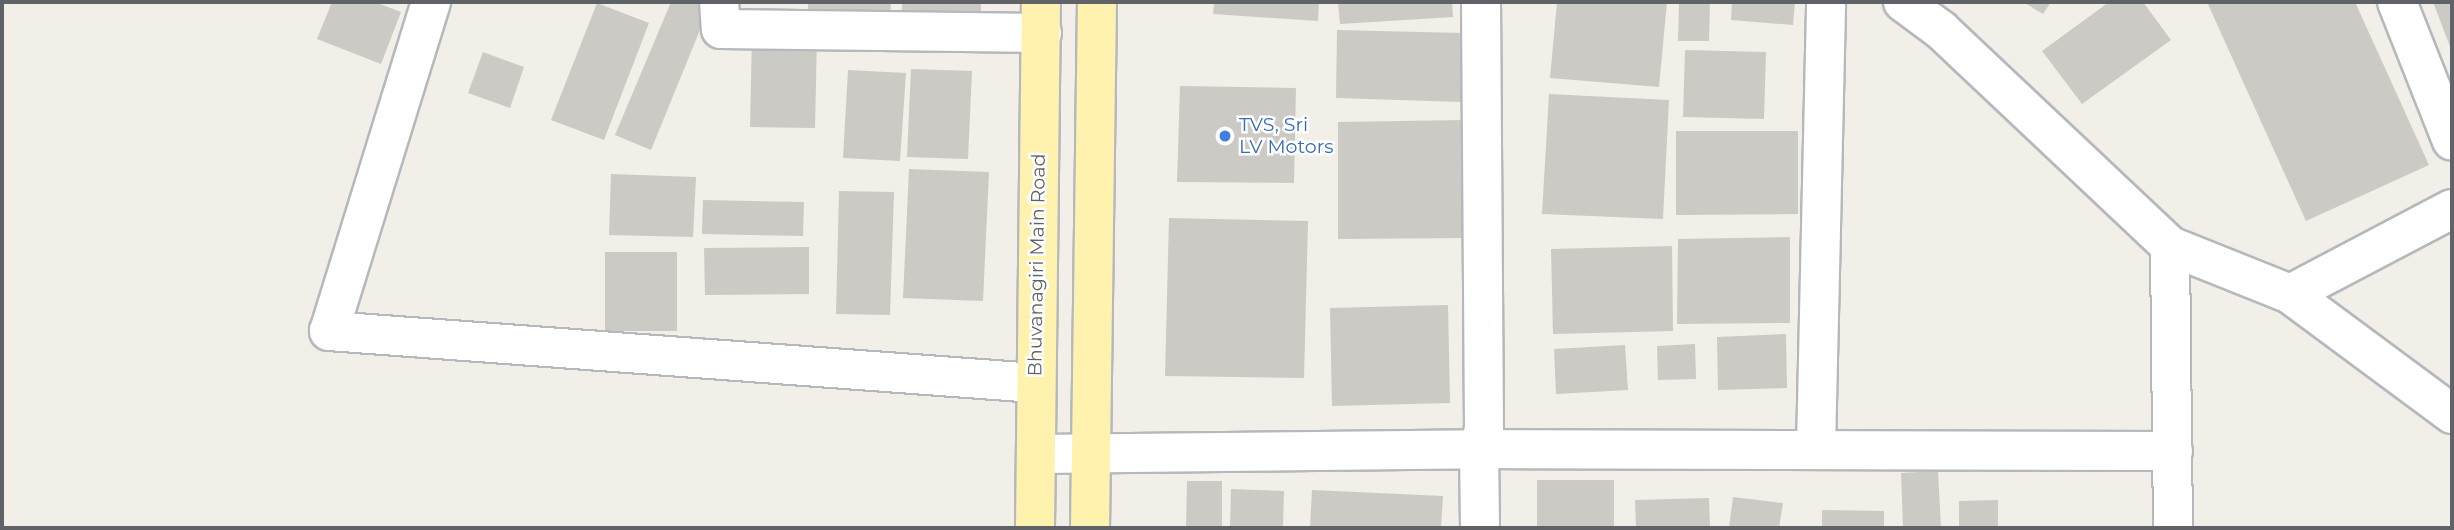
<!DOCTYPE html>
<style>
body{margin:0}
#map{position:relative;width:2454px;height:530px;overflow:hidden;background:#f1efe8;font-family:Montserrat,sans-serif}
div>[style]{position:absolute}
.building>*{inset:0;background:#cccac5}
.roads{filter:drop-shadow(2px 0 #b5b8bc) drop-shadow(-2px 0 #b5b8bc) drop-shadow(0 2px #b5b8bc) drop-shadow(0 -2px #b5b8bc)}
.street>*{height:38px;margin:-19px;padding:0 19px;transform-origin:19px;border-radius:19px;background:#fff}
.primary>*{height:38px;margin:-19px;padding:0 19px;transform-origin:19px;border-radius:19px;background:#fff2af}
.dots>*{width:19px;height:19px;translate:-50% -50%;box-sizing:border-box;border:4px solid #fff;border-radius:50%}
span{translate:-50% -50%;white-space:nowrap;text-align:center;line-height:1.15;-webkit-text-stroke:5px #fff;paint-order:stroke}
.shop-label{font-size:19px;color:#366cbe}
.left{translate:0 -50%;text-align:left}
.street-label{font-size:19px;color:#5f6368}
.frame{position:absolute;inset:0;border:4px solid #5f6368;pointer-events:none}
</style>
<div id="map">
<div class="building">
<div style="clip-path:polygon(332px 2px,375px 2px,401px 12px,381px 64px,317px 39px)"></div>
<div style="clip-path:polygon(671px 2px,711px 3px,651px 150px,615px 135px)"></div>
<div style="clip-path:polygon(808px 2px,891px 2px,890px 17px,808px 18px)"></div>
<div style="clip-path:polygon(902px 2px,981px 2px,981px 29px,902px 30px)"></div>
<div style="clip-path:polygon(1214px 2px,1319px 2px,1318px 21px,1213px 14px)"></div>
<div style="clip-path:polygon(1338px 2px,1452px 2px,1453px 17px,1340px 24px)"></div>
<div style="clip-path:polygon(1557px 2px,1667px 2px,1659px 87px,1550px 78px)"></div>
<div style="clip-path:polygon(1679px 2px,1710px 2px,1709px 41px,1678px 41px)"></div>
<div style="clip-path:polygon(1732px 2px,1795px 2px,1793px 25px,1731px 20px)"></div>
<div style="clip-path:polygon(2023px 2px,2051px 2px,2043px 14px)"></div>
<div style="clip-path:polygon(2109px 2px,2143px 2px,2171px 40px,2082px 104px,2042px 51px)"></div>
<div style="clip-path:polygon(2207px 2px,2355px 2px,2429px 165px,2306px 221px)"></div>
<div style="clip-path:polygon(2433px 2px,2452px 2px,2452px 52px)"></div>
<div style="clip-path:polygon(597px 3px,649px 23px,604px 140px,551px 120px)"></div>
<div style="clip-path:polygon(1337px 30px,1463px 33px,1461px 102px,1336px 98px)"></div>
<div style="clip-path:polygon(752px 36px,817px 37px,815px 128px,750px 127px)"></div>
<div style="clip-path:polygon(1685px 50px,1766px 52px,1764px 119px,1683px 117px)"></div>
<div style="clip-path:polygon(483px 52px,524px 67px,510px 108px,468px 93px)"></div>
<div style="clip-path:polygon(911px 69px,972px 71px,968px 159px,907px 157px)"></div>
<div style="clip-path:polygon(848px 70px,906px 73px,900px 161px,843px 158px)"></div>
<div style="clip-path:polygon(1180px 86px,1296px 88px,1294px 183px,1177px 182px)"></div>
<div style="clip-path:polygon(1549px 94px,1669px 100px,1663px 219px,1542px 214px)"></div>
<div style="clip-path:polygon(1465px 120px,1465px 238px,1338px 239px,1338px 122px)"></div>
<div style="clip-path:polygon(1676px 131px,1798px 131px,1798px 214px,1676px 215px)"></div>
<div style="clip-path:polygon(909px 169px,989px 172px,983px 301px,903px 298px)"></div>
<div style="clip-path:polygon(611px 174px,696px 177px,693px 237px,609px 235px)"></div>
<div style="clip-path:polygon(839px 191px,894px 192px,890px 315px,836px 314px)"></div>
<div style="clip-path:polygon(703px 200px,804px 202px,803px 236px,702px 234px)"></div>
<div style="clip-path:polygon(1169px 218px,1308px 221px,1304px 378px,1165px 376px)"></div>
<div style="clip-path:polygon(1790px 237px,1790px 323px,1677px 324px,1678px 239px)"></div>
<div style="clip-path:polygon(1672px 246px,1673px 331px,1553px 334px,1551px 249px)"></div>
<div style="clip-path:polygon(809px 247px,809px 294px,705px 295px,704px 248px)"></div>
<div style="clip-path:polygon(605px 252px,677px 252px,677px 331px,605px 331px)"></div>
<div style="clip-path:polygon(1448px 305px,1450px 403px,1332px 406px,1330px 308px)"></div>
<div style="clip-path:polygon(1786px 334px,1787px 388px,1718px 390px,1717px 337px)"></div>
<div style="clip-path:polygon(1695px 344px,1696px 379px,1658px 380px,1657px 346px)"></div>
<div style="clip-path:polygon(1625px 345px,1628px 390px,1556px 394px,1554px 349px)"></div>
<div style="clip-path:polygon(1938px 471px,1941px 528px,1903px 528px,1901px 473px)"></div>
<div style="clip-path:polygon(1537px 480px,1614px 480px,1614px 528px,1537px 528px)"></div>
<div style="clip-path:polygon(1187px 481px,1222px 481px,1222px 528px,1186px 528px)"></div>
<div style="clip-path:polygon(1231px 489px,1284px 491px,1283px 528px,1230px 528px)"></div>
<div style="clip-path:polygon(1312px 490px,1443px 496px,1441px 528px,1310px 528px)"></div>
<div style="clip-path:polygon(1733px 497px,1783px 503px,1779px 528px,1729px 528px)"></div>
<div style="clip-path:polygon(1709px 498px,1710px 528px,1636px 528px,1635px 500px)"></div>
<div style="clip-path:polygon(1998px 500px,1998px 528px,1959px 528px,1959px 501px)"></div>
<div style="clip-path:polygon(1822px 510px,1884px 511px,1884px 528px,1822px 528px)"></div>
</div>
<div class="roads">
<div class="street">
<div style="left:431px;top:2px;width:344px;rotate:107.2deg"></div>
<div style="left:329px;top:331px;width:708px;rotate:4.21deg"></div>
<div style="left:719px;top:2px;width:27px;rotate:86deg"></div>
<div style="left:721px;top:29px;width:321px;rotate:0.7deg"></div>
<div style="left:1903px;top:2px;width:47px;rotate:36.4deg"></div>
<div style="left:1941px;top:30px;width:315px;rotate:43.3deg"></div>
<div style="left:2170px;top:246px;width:129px;rotate:21.8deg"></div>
<div style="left:2290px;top:294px;width:202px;rotate:36.5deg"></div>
<div style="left:2397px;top:2px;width:149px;rotate:68.4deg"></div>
<div style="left:2170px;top:246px;width:282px;rotate:89.4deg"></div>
<div style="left:2290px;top:294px;width:183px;rotate:-27.7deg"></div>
<div style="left:1816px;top:448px;width:446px;rotate:-88.7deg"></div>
<div style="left:1037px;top:454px;width:442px;rotate:-0.6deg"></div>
<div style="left:1479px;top:449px;width:694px;rotate:0.17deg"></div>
<div style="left:1480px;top:528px;width:79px;rotate:-90.7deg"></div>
<div style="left:1479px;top:449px;width:21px;rotate:-76deg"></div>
<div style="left:1484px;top:429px;width:427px;rotate:-90.4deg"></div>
</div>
<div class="primary">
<div style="left:1035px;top:528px;width:526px;rotate:-89.35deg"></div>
<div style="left:1090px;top:528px;width:526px;rotate:-89.24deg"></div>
</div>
</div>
<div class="dots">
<div style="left:1225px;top:136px;background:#3f7fe0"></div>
</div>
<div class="shop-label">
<span class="left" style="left:1239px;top:136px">TVS, Sri<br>LV Motors</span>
</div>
<div class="street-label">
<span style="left:1037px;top:265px;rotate:-89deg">Bhuvanagiri Main Road</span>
</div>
<div class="frame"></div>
</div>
